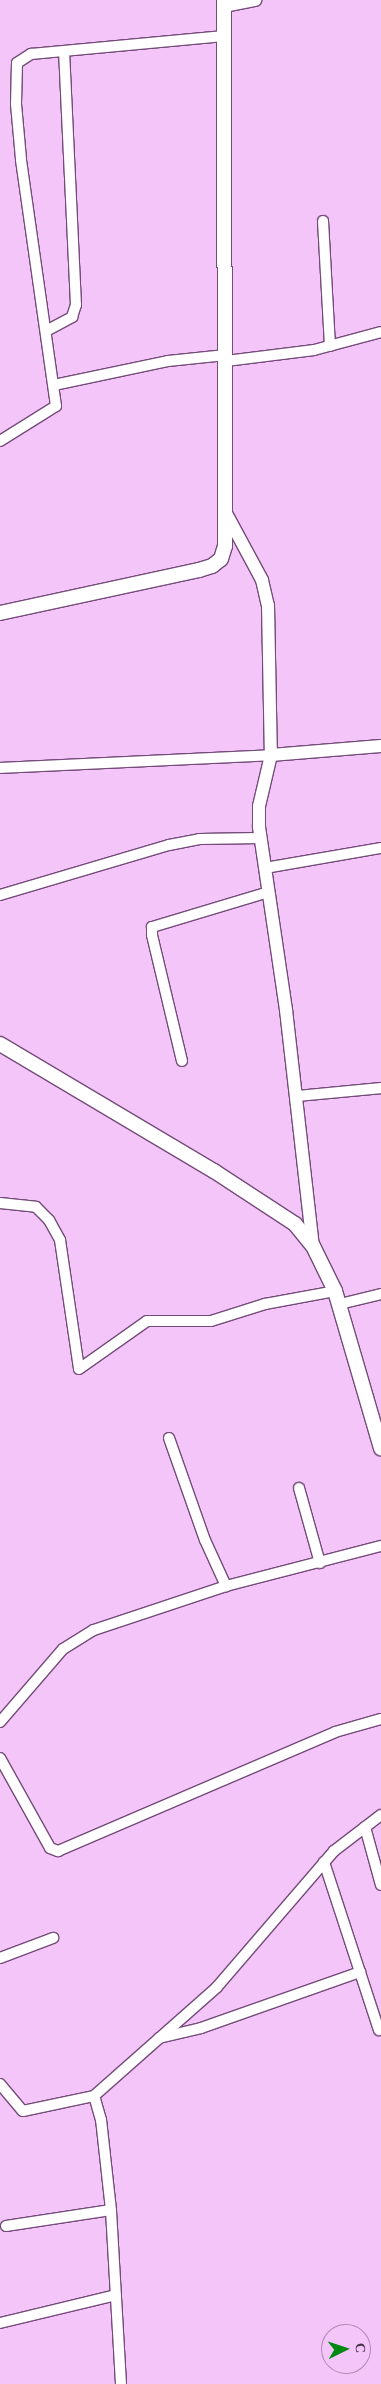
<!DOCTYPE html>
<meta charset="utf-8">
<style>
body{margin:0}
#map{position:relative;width:381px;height:2384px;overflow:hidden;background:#f4c5f9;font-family:"Times New Roman",serif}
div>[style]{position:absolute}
.roads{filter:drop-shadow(1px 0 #744b79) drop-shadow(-1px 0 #744b79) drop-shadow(0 1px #744b79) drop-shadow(0 -1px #744b79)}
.minor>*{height:10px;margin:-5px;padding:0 5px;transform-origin:5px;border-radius:5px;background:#fff}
.tertiary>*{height:12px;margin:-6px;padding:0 6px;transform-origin:6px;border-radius:6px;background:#fff}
.secondary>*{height:14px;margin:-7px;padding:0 7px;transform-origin:7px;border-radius:7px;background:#fff}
span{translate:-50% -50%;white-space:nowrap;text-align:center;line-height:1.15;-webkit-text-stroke:5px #f4c5f9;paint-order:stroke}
.north{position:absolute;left:321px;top:2324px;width:50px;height:50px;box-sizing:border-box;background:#f4c5f9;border:1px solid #ae8bb2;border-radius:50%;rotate:86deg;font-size:14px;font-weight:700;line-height:20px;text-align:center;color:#463348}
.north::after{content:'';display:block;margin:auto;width:18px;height:22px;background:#018812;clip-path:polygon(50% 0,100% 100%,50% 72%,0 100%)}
</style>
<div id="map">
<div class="roads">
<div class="minor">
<div style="left:323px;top:221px;width:125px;rotate:86.8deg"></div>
<div style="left:46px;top:331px;width:30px;rotate:-28deg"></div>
<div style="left:72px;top:317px;width:13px;rotate:-72deg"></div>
<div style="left:76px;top:305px;width:253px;rotate:-92.7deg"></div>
<div style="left:226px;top:361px;width:89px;rotate:-7.1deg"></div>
<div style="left:314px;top:350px;width:69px;rotate:-15deg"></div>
<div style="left:54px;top:385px;width:116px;rotate:-11.9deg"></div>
<div style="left:168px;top:361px;width:58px;rotate:-5.9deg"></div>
<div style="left:0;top:441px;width:66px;rotate:-32deg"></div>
<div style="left:56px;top:406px;width:249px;rotate:-98.1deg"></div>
<div style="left:21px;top:159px;width:55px;rotate:-95.2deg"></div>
<div style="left:16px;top:104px;width:41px;rotate:-88.6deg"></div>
<div style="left:17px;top:63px;width:17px;rotate:-33deg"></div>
<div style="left:31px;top:54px;width:194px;rotate:-5.3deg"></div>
<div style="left:0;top:768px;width:271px;rotate:-2.7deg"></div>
<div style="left:265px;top:868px;width:118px;rotate:-9.8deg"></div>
<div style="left:0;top:895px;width:176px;rotate:-16.5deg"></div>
<div style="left:169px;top:845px;width:31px;rotate:-11deg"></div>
<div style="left:199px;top:839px;width:61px;rotate:-0.9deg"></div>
<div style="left:182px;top:1061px;width:130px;rotate:-103.4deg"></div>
<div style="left:152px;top:935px;width:8px;rotate:-90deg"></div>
<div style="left:152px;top:927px;width:122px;rotate:-16.7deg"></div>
<div style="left:297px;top:1096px;width:84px;rotate:-5.4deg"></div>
<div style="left:0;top:1203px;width:36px;rotate:6deg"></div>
<div style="left:36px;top:1207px;width:18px;rotate:45deg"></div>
<div style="left:49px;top:1220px;width:23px;rotate:61deg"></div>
<div style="left:60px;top:1240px;width:130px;rotate:81.6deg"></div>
<div style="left:79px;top:1369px;width:83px;rotate:-35.2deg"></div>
<div style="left:147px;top:1321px;width:64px"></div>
<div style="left:211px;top:1321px;width:57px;rotate:-17.5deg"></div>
<div style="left:265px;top:1304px;width:71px;rotate:-10.5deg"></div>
<div style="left:340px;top:1304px;width:42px;rotate:-13.7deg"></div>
<div style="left:169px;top:1438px;width:108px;rotate:70.6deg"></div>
<div style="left:205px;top:1540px;width:51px;rotate:65.5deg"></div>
<div style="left:299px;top:1488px;width:78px;rotate:74.4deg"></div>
<div style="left:0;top:1722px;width:96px;rotate:-49.2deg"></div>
<div style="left:63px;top:1649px;width:36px;rotate:-32deg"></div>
<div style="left:94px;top:1630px;width:139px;rotate:-18.4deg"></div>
<div style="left:226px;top:1586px;width:160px;rotate:-14.5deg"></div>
<div style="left:0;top:1758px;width:103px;rotate:60.9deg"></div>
<div style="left:50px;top:1848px;width:9px;rotate:21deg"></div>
<div style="left:58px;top:1851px;width:301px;rotate:-23.2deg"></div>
<div style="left:335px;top:1732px;width:48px;rotate:-15.8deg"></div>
<div style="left:365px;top:1827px;width:60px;rotate:74.6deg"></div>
<div style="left:324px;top:1862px;width:177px;rotate:71.9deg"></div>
<div style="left:0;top:1958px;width:57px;rotate:-20.7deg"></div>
<div style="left:159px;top:2038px;width:43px;rotate:-13.4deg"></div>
<div style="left:201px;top:2028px;width:169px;rotate:-19.4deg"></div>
<div style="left:0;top:2084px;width:35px;rotate:50deg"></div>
<div style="left:23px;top:2111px;width:73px;rotate:-11.9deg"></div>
<div style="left:6px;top:2226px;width:106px;rotate:-8.7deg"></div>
<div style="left:0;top:2323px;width:119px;rotate:-13.6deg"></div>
<div style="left:121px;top:2384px;width:174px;rotate:-93.3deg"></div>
<div style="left:111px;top:2210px;width:91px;rotate:-96.3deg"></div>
<div style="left:101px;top:2120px;width:25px;rotate:-106deg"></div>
<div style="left:94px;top:2096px;width:164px;rotate:-41.5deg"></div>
<div style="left:217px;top:1987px;width:179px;rotate:-49.3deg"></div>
<div style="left:334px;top:1851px;width:59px;rotate:-37.5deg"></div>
</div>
<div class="tertiary">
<div style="left:224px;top:6px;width:32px;rotate:-11deg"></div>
<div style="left:227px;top:515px;width:74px;rotate:61.7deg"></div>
<div style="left:262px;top:580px;width:26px;rotate:77deg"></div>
<div style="left:268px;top:605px;width:150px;rotate:88.9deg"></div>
<div style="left:271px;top:755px;width:110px;rotate:-4.7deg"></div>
<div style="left:271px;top:755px;width:52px;rotate:103.2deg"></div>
<div style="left:259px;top:806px;width:21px;rotate:90deg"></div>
<div style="left:259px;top:827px;width:185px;rotate:81.6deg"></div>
<div style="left:286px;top:1010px;width:238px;rotate:83.5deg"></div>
</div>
<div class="secondary">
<div style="left:0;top:613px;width:204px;rotate:-12.2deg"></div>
<div style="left:199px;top:570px;width:14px;rotate:-17deg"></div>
<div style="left:212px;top:566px;width:11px;rotate:-38deg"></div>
<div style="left:221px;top:559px;width:14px;rotate:-73deg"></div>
<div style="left:225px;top:546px;width:546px;rotate:-90.1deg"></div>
<div style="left:0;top:1044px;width:249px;rotate:30.7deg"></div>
<div style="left:214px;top:1171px;width:97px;rotate:33.2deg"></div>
<div style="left:295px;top:1224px;width:28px;rotate:51deg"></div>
<div style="left:313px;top:1246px;width:50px;rotate:63.9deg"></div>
<div style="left:335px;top:1291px;width:164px;rotate:73.7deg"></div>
</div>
</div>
<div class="north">С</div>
</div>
